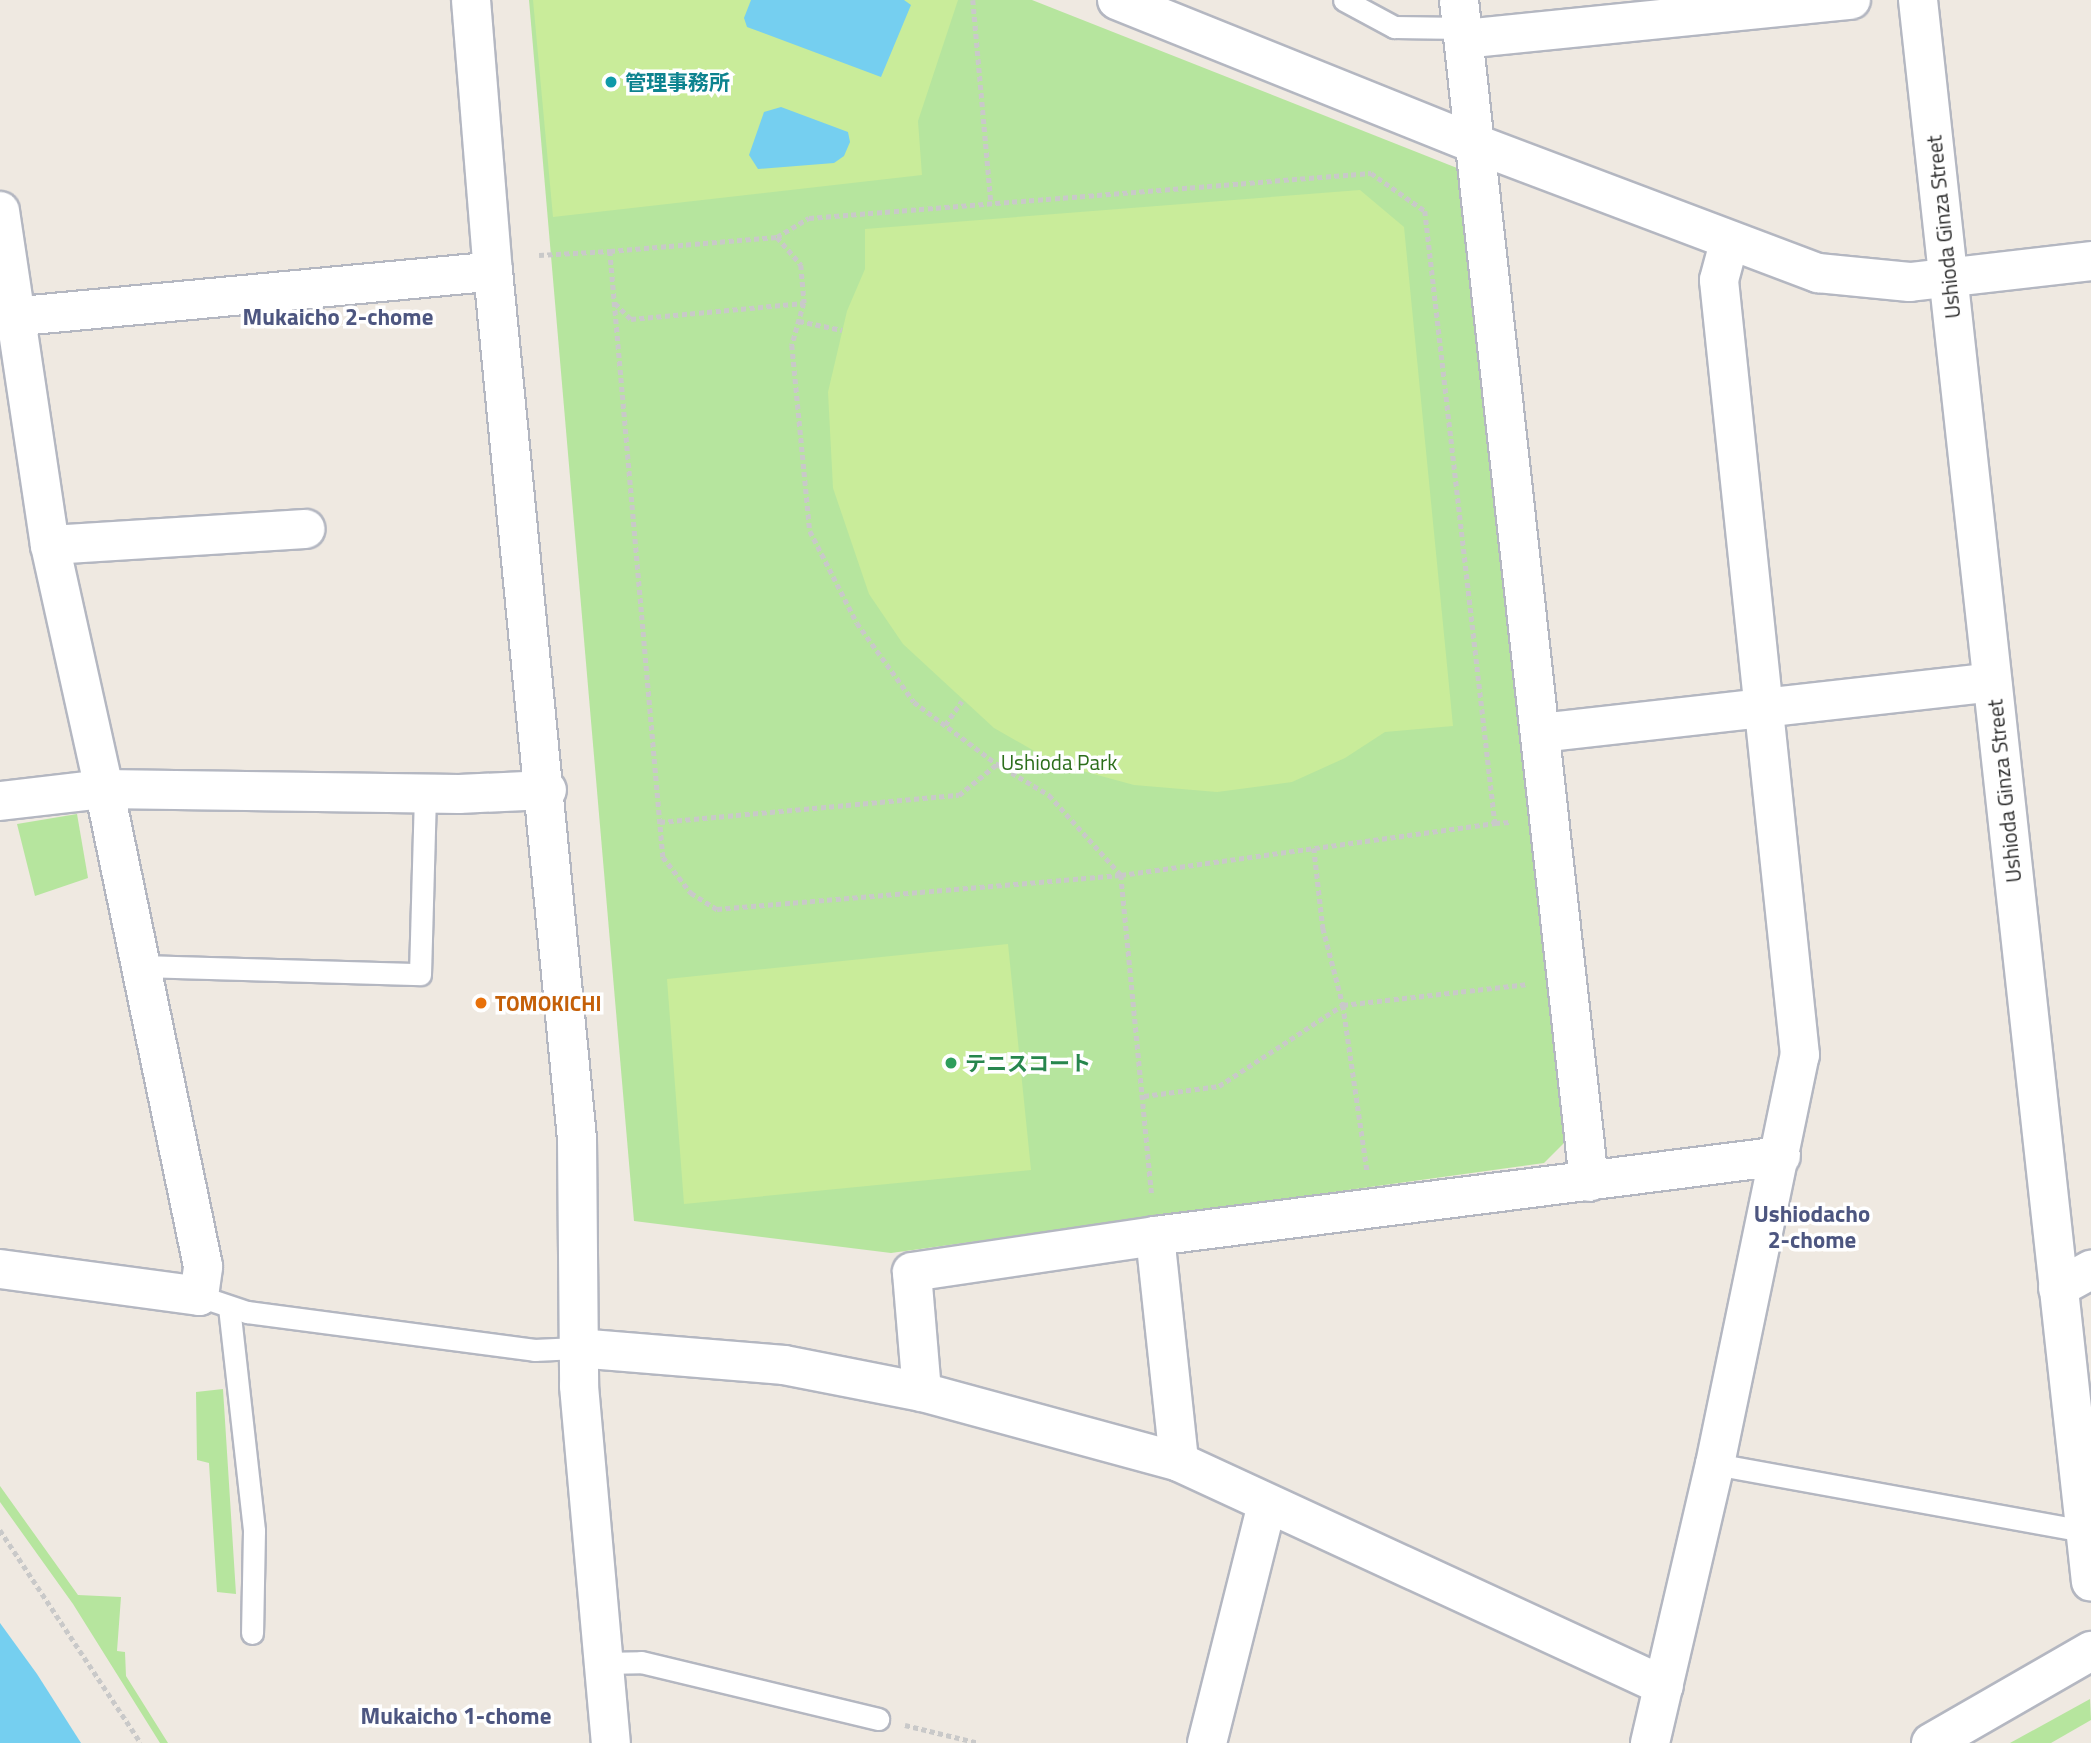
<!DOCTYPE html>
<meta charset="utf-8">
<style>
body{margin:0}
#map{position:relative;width:2091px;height:1743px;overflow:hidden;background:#efe9e1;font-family:"Titillium Web","Noto Sans JP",sans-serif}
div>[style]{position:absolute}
.green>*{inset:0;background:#b6e59e}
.pitch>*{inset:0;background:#c9ec9a}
.water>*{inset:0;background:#75cff0}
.path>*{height:4.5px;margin-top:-2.25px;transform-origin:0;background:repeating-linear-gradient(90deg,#c9c9c9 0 5px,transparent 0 8.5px)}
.roads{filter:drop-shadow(2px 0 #b4b7c1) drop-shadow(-2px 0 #b4b7c1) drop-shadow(0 2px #b4b7c1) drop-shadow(0 -2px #b4b7c1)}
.lane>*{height:21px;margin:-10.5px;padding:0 10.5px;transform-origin:10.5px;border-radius:10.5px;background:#fff}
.street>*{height:38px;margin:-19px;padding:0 19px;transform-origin:19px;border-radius:19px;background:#fff}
.secondary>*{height:38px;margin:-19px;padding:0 19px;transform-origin:19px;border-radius:19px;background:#fff}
.dots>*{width:19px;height:19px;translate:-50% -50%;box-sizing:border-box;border:4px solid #fff;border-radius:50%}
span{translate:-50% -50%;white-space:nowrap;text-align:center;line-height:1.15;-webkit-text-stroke:7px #fff;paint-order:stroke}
.culture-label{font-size:21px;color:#0d838f;font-weight:700}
.left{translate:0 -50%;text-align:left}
.street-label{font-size:21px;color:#2e2e2e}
.park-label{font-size:21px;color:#2c6e1b}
.food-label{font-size:21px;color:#c56008;font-weight:700}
.leisure-label{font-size:21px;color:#27864d;font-weight:700}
.neighbourhood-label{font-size:23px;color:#4d5680;font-weight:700}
</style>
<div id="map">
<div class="green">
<div style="clip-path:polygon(529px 0,1032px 0,1457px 168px,1567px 1140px,1544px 1163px,891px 1253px,634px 1221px)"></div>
<div style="clip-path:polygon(77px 814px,88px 878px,35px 896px,17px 824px)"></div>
<div style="clip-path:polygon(223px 1389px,236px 1594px,217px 1592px,209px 1463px,197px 1460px,196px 1392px)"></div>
<div style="clip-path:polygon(0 1486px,78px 1595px,121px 1597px,117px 1651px,125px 1652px,126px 1676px,168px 1743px,160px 1743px,73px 1604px,0 1502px)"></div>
<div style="clip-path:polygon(2090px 1699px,2091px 1720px,2051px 1743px,2010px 1743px)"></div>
</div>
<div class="pitch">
<div style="clip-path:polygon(533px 0,958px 0,918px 121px,922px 175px,553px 217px)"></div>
<div style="clip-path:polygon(1360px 190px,1404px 227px,1453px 726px,1385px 732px,1345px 758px,1292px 782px,1217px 792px,1134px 785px,1057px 764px,994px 728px,903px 644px,869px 594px,833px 488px,828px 392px,847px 311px,865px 269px,865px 229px)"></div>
<div style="clip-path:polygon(1008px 944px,1031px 1170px,684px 1204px,667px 979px)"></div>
</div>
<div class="water">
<div style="clip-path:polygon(751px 0,904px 0,911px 5px,881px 77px,747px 27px,744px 18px)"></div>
<div style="clip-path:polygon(781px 107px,848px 132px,850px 142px,844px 156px,834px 163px,758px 169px,749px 155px,764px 112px)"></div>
<div style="clip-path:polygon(0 1623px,37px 1674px,81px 1743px,0 1743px)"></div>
</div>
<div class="path">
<div style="left:973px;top:0;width:204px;rotate:84.9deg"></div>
<div style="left:777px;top:237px;width:37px;rotate:49deg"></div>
<div style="left:801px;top:265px;width:38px;rotate:85deg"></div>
<div style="left:804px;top:303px;width:44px;rotate:105.9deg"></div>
<div style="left:792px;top:345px;width:187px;rotate:84.5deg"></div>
<div style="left:810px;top:531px;width:103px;rotate:62.9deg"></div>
<div style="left:857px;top:623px;width:97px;rotate:54.2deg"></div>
<div style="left:914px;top:702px;width:104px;rotate:36.8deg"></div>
<div style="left:997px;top:764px;width:61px;rotate:30.8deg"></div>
<div style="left:1049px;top:795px;width:108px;rotate:48deg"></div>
<div style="left:1121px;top:875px;width:378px;rotate:-7.9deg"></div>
<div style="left:610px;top:251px;width:168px;rotate:-4.8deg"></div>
<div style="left:777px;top:237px;width:37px;rotate:-31deg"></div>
<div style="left:809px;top:218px;width:564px;rotate:-4.58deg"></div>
<div style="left:1371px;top:173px;width:66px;rotate:35.1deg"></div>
<div style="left:1425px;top:211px;width:616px;rotate:83.47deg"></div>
<div style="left:1495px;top:823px;width:15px;rotate:-4deg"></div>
<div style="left:539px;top:255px;width:71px;rotate:-3.2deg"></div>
<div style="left:610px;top:251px;width:608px;rotate:85deg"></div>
<div style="left:663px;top:857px;width:46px;rotate:52.1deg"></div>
<div style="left:691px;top:893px;width:31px;rotate:32deg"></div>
<div style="left:717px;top:909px;width:405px;rotate:-4.8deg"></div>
<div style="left:1121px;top:875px;width:323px;rotate:84.5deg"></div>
<div style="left:615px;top:303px;width:23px;rotate:45deg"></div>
<div style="left:631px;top:319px;width:174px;rotate:-5.3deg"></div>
<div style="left:799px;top:321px;width:44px;rotate:11.8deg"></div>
<div style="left:945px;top:725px;width:29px;rotate:-55deg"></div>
<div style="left:660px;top:822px;width:300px;rotate:-5.2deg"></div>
<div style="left:959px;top:795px;width:49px;rotate:-39.2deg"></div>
<div style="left:1314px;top:848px;width:81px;rotate:83.6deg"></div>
<div style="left:1323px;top:928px;width:80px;rotate:75.4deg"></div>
<div style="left:1343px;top:1005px;width:167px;rotate:81.7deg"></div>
<div style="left:1144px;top:1096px;width:76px;rotate:-7.6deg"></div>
<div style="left:1219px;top:1086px;width:148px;rotate:-33.2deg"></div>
<div style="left:1343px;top:1005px;width:186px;rotate:-6.5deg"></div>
<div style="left:0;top:1530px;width:255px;rotate:56.5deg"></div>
<div style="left:905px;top:1725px;width:76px;rotate:13.7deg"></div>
</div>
<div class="roads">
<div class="lane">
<div style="left:1344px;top:0;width:57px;rotate:28.4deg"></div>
<div style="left:1394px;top:27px;width:69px;rotate:0.8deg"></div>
<div style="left:143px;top:966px;width:277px;rotate:1.7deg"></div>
<div style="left:420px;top:974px;width:181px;rotate:-88.4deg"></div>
<div style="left:199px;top:1296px;width:51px;rotate:18.4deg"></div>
<div style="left:247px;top:1312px;width:290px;rotate:7.5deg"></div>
<div style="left:534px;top:1350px;width:43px;rotate:-2.7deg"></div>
<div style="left:229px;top:1307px;width:225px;rotate:83.6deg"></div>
<div style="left:254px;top:1531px;width:102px;rotate:91.1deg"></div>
<div style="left:1715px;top:1464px;width:375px;rotate:10.3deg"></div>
<div style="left:602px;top:1663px;width:39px;rotate:-1deg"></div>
<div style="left:641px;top:1662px;width:244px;rotate:13.5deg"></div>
</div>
<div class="street">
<div style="left:1117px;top:0;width:387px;rotate:21.9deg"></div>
<div style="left:1476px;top:144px;width:366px;rotate:20.7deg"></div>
<div style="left:1818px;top:273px;width:92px;rotate:5.6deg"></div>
<div style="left:1910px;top:282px;width:182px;rotate:-6.6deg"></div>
<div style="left:1459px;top:0;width:1189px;rotate:83.72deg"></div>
<div style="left:1464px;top:39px;width:389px;rotate:-5.8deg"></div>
<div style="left:0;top:318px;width:495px;rotate:-5.4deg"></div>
<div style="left:50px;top:545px;width:256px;rotate:-3.6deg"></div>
<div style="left:1540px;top:733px;width:455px;rotate:-6.4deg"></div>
<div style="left:0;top:801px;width:105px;rotate:-6.6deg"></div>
<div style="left:104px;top:789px;width:355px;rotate:0.8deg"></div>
<div style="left:459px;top:794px;width:88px;rotate:-2.6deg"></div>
<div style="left:1155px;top:1236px;width:227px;rotate:83.9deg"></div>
<div style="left:0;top:1269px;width:201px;rotate:7.7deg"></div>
<div style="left:199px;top:1296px;width:30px;rotate:-82deg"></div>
<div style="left:203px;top:1266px;width:487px;rotate:-101.7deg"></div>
<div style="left:2058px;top:1288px;width:38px;rotate:-29deg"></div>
<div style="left:577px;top:1348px;width:208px;rotate:4.7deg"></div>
<div style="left:784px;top:1365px;width:141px;rotate:11.1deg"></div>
<div style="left:922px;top:1392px;width:266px;rotate:15.2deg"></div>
<div style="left:1179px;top:1462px;width:534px;rotate:24.79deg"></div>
<div style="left:922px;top:1392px;width:120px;rotate:-94.8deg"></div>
<div style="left:912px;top:1272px;width:246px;rotate:-8.4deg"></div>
<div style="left:1155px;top:1236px;width:631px;rotate:-7.28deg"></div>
<div style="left:1207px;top:1743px;width:245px;rotate:-75.9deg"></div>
<div style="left:1650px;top:1743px;width:286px;rotate:-76.9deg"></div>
<div style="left:1715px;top:1464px;width:418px;rotate:-78.3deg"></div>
<div style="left:1800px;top:1055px;width:779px;rotate:-95.97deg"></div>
<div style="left:1719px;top:280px;width:39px;rotate:-75deg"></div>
</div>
<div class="secondary">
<div style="left:471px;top:0;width:272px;rotate:85.4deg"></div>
<div style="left:493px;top:271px;width:872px;rotate:84.47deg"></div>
<div style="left:577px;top:1139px;width:247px;rotate:89.5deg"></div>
<div style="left:579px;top:1386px;width:358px;rotate:84.9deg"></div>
<div style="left:1918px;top:0;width:1591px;rotate:83.76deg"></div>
<div style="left:0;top:211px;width:338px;rotate:81.5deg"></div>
<div style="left:50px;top:545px;width:250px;rotate:77.5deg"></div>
<div style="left:1931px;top:1743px;width:185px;rotate:-29.9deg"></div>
</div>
</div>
<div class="dots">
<div style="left:611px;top:82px;background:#0f9aa8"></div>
<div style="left:481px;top:1003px;background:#e8710a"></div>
<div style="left:951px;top:1063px;background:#2e9e5b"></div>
</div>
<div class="culture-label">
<span class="left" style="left:625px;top:82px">管理事務所</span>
</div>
<div class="street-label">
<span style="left:1943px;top:227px;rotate:-96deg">Ushioda Ginza Street</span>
<span style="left:2004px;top:791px;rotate:-96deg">Ushioda Ginza Street</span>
</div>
<div class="park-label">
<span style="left:1059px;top:762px">Ushioda Park</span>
</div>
<div class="food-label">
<span class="left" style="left:495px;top:1003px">TOMOKICHI</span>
</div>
<div class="leisure-label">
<span class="left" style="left:965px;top:1063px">テニスコート</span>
</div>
<div class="neighbourhood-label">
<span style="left:338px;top:317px">Mukaicho 2-chome</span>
<span style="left:1812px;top:1227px">Ushiodacho<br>2-chome</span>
<span style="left:456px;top:1716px">Mukaicho 1-chome</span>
</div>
</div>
